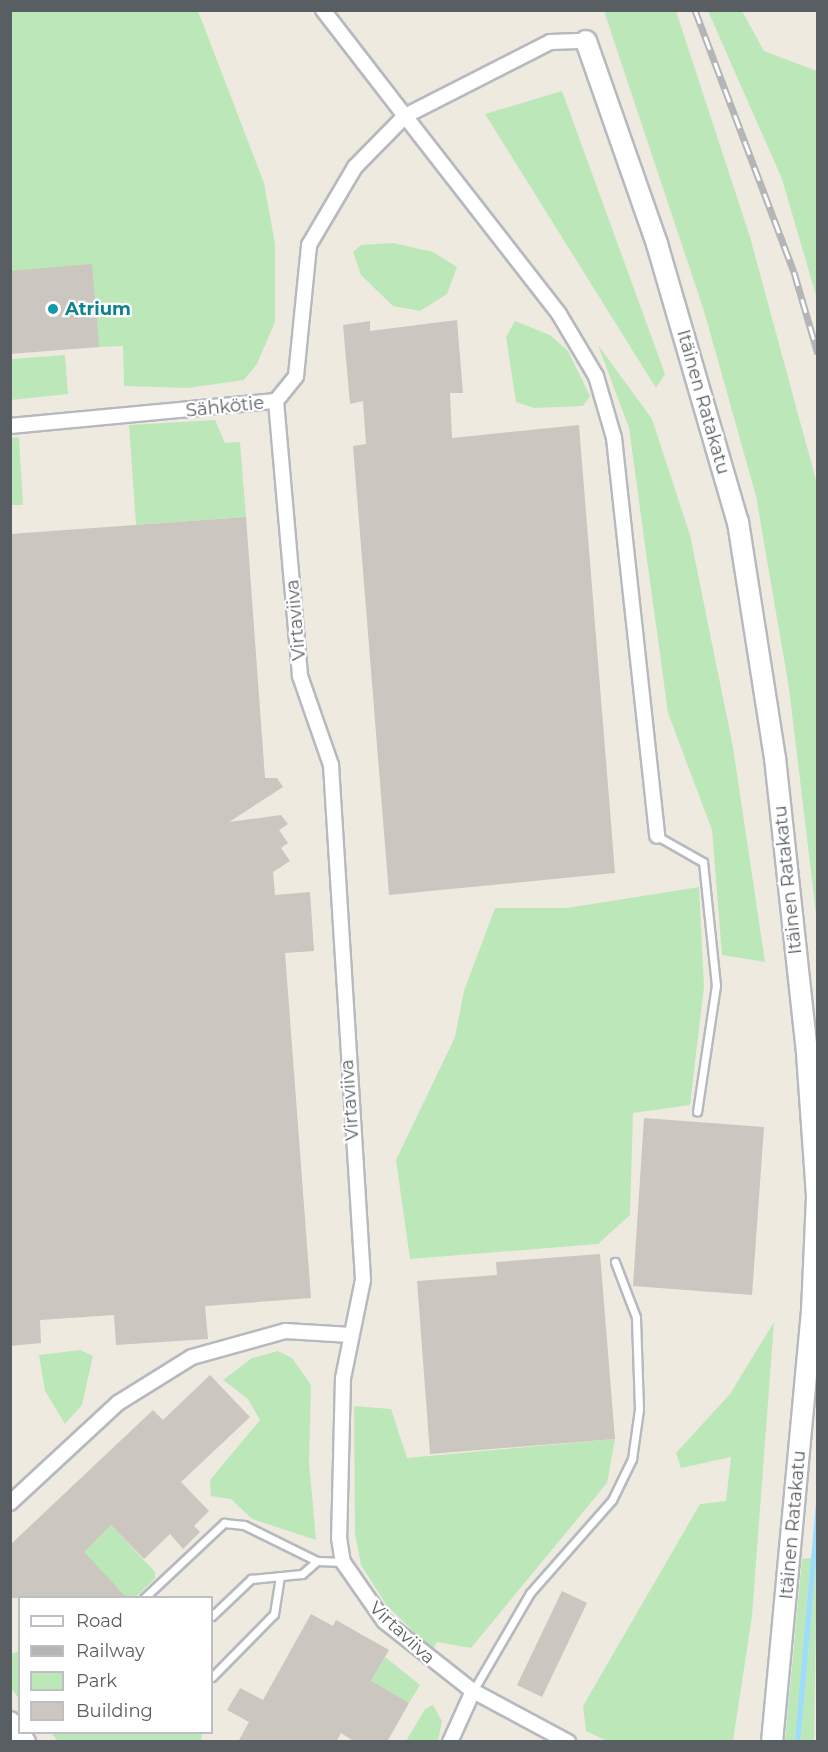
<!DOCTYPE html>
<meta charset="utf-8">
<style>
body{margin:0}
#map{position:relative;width:828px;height:1752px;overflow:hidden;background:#eeeae0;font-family:Montserrat,sans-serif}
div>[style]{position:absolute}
.green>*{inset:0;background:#bce8b9}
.stream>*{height:5px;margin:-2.5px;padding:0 2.5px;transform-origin:2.5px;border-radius:2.5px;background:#9edcff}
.building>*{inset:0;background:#cbc6bf}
.roads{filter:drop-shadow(2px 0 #b6b9be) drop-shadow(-2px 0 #b6b9be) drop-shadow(0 2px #b6b9be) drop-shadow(0 -2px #b6b9be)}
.lane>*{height:7px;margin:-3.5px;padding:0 3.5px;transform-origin:3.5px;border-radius:3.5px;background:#fff}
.street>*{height:14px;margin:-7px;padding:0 7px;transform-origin:7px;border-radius:7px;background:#fff}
.secondary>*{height:20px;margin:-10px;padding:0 10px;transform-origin:10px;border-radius:10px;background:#fff}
.rail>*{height:7px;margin-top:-3.5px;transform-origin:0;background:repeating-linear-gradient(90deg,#fff 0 14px,#b4b5b6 0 28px);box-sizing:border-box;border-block:2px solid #b4b5b6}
.dots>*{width:16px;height:16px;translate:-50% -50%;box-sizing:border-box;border:3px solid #fff;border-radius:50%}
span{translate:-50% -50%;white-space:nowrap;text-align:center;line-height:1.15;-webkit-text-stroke:4.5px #fff;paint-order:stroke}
.culture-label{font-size:18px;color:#0d838f;font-weight:700}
.left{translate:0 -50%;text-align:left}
.street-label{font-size:18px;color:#595e63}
.frame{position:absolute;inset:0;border:12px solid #595e63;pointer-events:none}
.legend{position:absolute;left:18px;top:1596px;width:195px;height:138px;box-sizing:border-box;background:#fff;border:2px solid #bdbfc1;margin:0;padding:8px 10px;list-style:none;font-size:18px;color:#595e63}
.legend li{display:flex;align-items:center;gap:12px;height:30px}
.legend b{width:30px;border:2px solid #bdbfc1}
</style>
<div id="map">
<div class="green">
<div style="clip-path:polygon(11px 11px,198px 11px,264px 183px,275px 244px,275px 322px,257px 364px,244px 380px,188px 388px,124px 386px,123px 346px,99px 347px,11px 271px)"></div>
<div style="clip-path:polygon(604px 11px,676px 11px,750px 237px,817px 484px,817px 922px,789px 688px,756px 496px,704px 311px)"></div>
<div style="clip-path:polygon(708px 11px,742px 11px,764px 51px,817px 71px,817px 299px,782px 179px)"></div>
<div style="clip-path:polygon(562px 91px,665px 374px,656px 388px,485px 114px)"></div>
<div style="clip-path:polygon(393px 243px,433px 252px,457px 267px,447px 294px,420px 311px,393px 306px,361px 275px,353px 252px,361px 245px)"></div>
<div style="clip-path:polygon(515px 321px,550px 335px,568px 351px,590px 396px,583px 406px,534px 408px,516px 402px,506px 337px)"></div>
<div style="clip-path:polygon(598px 345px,652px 419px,690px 535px,733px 747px,765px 962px,722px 955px,712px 830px,668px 713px,629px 428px)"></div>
<div style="clip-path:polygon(65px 355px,68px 394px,11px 400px,11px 359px)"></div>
<div style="clip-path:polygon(215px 420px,225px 443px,240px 442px,246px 517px,136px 525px,129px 425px)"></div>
<div style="clip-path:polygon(19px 437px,23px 505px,11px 505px,11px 438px)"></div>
<div style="clip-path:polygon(699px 887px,704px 987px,690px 1105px,633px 1113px,630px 1215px,598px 1244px,410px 1259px,396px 1160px,455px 1037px,464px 991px,495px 908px,567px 908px)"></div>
<div style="clip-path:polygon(774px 1322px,752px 1616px,733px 1741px,607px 1741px,586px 1731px,583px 1706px,700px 1504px,726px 1501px,731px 1457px,681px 1468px,676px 1453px,730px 1394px)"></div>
<div style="clip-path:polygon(80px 1350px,93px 1356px,82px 1405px,65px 1424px,45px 1391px,39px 1355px)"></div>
<div style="clip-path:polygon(278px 1351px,292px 1358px,311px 1385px,309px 1462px,316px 1540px,252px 1519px,231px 1499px,211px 1496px,210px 1480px,260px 1420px,248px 1399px,223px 1380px,252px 1358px)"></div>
<div style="clip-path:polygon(354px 1406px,391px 1409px,407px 1458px,615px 1439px,607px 1483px,471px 1648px,437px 1642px,433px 1650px,387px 1606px,361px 1565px,355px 1533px)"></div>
<div style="clip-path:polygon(111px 1525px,155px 1572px,155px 1578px,136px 1597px,118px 1597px,122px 1592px,80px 1555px)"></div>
<div style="clip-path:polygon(817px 1557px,814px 1741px,785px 1741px,802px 1559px)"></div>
<div style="clip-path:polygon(19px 1651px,19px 1699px,10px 1686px,11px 1654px)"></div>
<div style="clip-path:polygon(385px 1657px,420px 1685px,409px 1703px,379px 1686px,364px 1694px)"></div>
<div style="clip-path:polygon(433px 1705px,442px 1721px,438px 1741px,406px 1741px,425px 1709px)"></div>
<div style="clip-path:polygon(51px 1733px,202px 1733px,201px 1742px,58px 1741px)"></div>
</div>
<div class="stream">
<div style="left:797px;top:1742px;width:241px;rotate:-85deg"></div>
</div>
<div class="building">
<div style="clip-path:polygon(92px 264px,99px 347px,10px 354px,10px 271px)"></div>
<div style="clip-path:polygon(457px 320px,463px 393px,450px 393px,452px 438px,579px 425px,615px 873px,389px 895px,353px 446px,366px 444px,363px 401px,350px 404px,343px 325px,370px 321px,370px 331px)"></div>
<div style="clip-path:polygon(246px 517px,265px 778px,277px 778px,283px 787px,229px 822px,281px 815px,288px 824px,279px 830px,288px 843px,281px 848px,290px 861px,273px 872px,275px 895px,310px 892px,314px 951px,285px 953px,311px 1298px,205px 1306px,208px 1339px,116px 1345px,114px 1315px,40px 1320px,41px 1343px,10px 1346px,10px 534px)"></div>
<div style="clip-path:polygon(644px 1118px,764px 1127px,752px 1295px,633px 1286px)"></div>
<div style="clip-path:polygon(600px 1254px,615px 1439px,430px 1454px,417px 1281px,497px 1275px,496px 1262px)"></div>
<div style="clip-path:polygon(210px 1375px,250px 1417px,181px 1482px,209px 1511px,194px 1526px,200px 1532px,183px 1549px,170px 1534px,144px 1559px,111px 1525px,84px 1552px,127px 1598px,10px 1598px,10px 1545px,153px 1410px,163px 1420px)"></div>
<div style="clip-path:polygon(562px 1591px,587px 1603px,542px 1697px,517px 1685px)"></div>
<div style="clip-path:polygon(311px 1614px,333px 1626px,336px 1620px,389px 1650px,371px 1681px,409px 1703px,387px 1742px,355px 1742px,341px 1733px,336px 1742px,238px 1742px,249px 1722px,227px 1710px,240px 1688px,263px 1700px)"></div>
</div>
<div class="roads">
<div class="lane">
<div style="left:657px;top:836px;width:53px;rotate:29.5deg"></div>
<div style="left:703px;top:862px;width:124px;rotate:84deg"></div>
<div style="left:716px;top:985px;width:128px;rotate:98.5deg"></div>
<div style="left:144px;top:1598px;width:110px;rotate:-43.2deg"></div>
<div style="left:224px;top:1523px;width:20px;rotate:6deg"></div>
<div style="left:244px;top:1525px;width:81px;rotate:26.3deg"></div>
<div style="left:317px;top:1561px;width:26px;rotate:2deg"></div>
<div style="left:212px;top:1616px;width:54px;rotate:-43.5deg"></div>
<div style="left:251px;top:1579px;width:51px;rotate:-5.6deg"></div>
<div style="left:302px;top:1574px;width:20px;rotate:-41deg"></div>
<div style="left:212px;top:1677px;width:88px;rotate:-45.5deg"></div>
<div style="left:274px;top:1614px;width:38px;rotate:-81deg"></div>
<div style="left:473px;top:1691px;width:113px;rotate:-59.8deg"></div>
<div style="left:530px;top:1593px;width:124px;rotate:-48.6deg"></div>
<div style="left:612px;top:1500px;width:46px;rotate:-64deg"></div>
<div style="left:632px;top:1459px;width:50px;rotate:-82deg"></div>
<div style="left:639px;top:1409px;width:92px;rotate:-91.9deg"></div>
<div style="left:636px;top:1317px;width:59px;rotate:-110.9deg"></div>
</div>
<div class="street">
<div style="left:323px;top:10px;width:134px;rotate:52.3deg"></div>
<div style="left:405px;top:116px;width:163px;rotate:-27deg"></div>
<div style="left:550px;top:42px;width:36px;rotate:-2deg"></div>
<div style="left:276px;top:401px;width:276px;rotate:85deg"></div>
<div style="left:300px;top:676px;width:94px;rotate:70.8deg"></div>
<div style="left:331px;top:765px;width:516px;rotate:86.44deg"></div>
<div style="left:363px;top:1280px;width:100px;rotate:101.5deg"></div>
<div style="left:343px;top:1378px;width:160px;rotate:91.4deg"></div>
<div style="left:339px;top:1538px;width:24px;rotate:81deg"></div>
<div style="left:343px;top:1562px;width:72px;rotate:55.2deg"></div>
<div style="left:384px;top:1621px;width:113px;rotate:38.2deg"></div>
<div style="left:473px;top:1691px;width:56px;rotate:114.3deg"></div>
<div style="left:10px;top:426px;width:267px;rotate:-5.4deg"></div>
<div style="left:276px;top:401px;width:32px;rotate:-51deg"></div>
<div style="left:296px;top:376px;width:132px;rotate:-84.3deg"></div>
<div style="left:309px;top:245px;width:91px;rotate:-59.5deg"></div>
<div style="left:355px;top:167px;width:71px;rotate:-45.6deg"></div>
<div style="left:405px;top:116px;width:251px;rotate:52.1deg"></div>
<div style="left:559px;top:314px;width:72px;rotate:59.2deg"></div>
<div style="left:596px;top:376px;width:65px;rotate:73.8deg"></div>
<div style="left:614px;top:438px;width:400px;rotate:83.8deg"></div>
<div style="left:10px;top:1503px;width:147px;rotate:-42.8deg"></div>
<div style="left:118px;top:1403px;width:87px;rotate:-31.9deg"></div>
<div style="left:192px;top:1357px;width:97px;rotate:-15.6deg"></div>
<div style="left:285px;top:1331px;width:66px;rotate:3.5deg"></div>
<div style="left:473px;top:1691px;width:108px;rotate:28.2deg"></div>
</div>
<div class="secondary">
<div style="left:586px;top:41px;width:215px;rotate:70.7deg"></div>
<div style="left:657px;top:244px;width:290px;rotate:73.8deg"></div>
<div style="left:738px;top:522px;width:239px;rotate:81.1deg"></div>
<div style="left:775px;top:758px;width:297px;rotate:83.8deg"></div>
<div style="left:807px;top:1053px;width:144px;rotate:86deg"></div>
<div style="left:817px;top:1197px;width:114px;rotate:92.5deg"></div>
<div style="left:812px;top:1311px;width:433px;rotate:95.3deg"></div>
<div style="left:10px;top:1722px;width:25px;rotate:53deg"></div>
</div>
</div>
<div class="rail">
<div style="left:695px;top:10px;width:280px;rotate:69.3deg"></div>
<div style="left:794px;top:272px;width:85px;rotate:73.7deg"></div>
</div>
<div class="dots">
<div style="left:53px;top:309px;background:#0f9aa8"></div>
</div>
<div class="culture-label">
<span class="left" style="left:65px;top:309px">Atrium</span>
</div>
<div class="street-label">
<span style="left:703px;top:402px;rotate:74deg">Itäinen Ratakatu</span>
<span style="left:225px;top:407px;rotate:-6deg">Sähkötie</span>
<span style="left:296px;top:620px;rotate:-95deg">Virtaviiva</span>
<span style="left:788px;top:880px;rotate:-96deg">Itäinen Ratakatu</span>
<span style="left:350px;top:1100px;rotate:-94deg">Virtaviiva</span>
<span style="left:793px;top:1525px;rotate:-85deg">Itäinen Ratakatu</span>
<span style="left:402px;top:1633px;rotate:43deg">Virtaviiva</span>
</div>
<div class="frame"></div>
<ul class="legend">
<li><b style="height:8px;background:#fff"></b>Road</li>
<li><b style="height:8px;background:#b4b5b6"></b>Railway</li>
<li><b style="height:16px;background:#bce8b9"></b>Park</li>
<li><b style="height:16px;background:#cbc6bf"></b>Building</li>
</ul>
</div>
